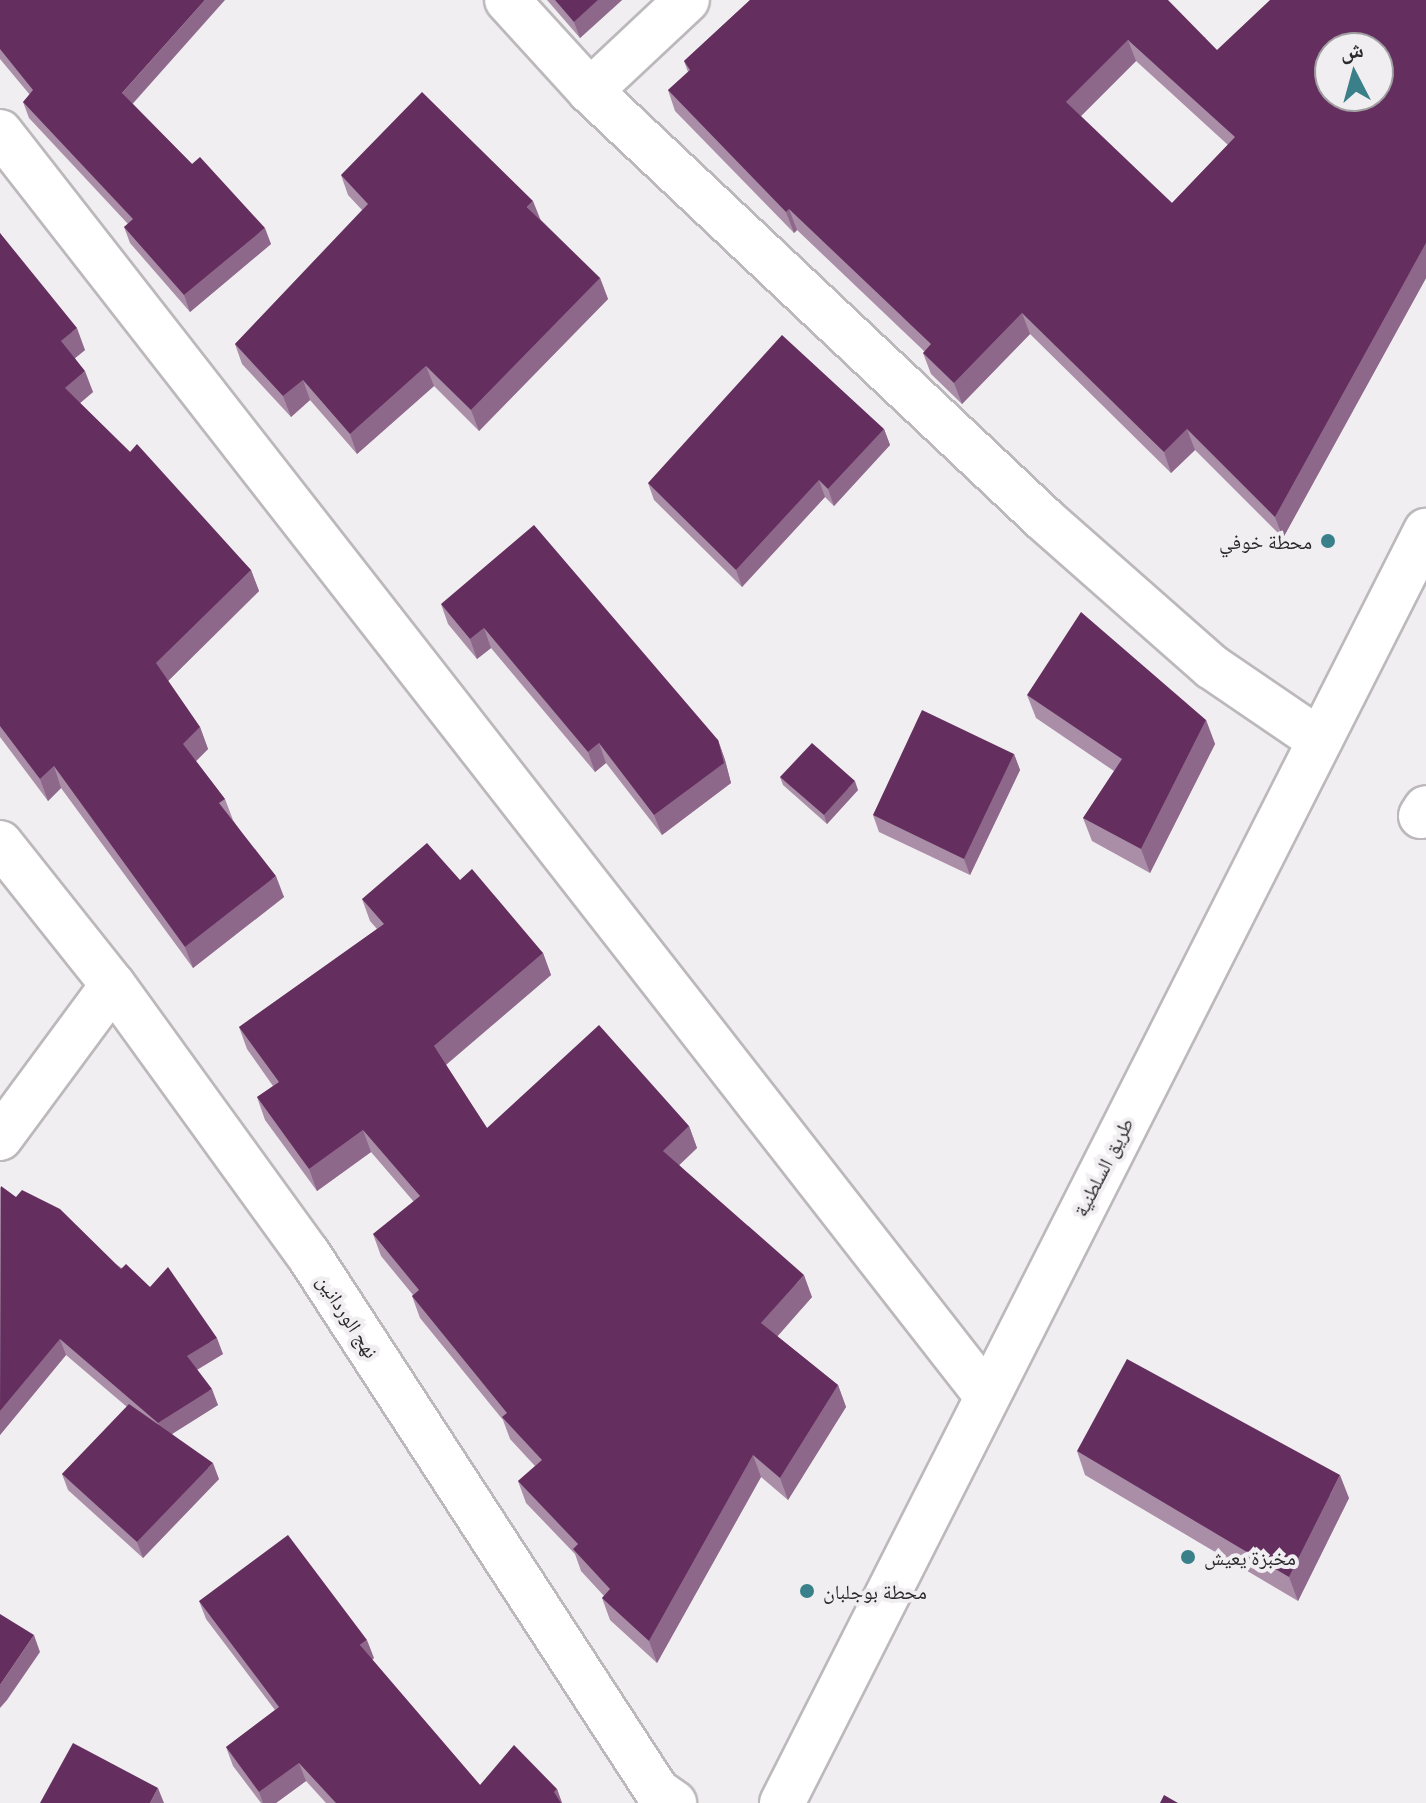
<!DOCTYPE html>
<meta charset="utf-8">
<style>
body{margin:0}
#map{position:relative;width:1426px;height:1803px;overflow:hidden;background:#f1eef1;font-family:"IBM Plex Serif","Noto Naskh Arabic",serif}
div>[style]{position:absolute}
.roads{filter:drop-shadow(2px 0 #bcb8bb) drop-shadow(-2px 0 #bcb8bb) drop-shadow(0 2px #bcb8bb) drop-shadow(0 -2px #bcb8bb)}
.minor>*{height:44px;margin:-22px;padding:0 22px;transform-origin:22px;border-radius:22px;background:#fff}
.tertiary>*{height:44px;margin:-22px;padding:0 22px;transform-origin:22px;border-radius:22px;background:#fff}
.secondary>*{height:44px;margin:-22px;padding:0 22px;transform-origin:22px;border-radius:22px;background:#fff}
.wall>*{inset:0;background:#aa8ea8}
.shaded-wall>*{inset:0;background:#8e688b}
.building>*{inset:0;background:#642f5f}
.dots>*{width:22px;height:22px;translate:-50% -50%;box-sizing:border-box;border:4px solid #f1eef1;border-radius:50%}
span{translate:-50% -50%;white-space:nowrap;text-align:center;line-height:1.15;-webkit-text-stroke:8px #f1eef1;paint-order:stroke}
.poi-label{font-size:20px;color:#2a292a}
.right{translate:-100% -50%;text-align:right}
.left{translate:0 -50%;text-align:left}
.street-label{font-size:20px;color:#2a292a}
.north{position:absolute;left:1314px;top:32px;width:80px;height:80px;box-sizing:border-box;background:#f1eef1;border:2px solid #a19fa1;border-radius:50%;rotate:354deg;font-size:22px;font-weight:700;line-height:32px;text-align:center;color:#2a292a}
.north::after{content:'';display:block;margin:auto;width:28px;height:36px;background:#39808a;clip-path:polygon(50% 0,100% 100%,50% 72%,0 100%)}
</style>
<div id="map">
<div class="roads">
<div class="minor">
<div style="left:507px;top:0;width:123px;rotate:47.6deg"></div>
<div style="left:590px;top:91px;width:624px;rotate:43.31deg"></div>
<div style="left:1044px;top:519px;width:224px;rotate:41.4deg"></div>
<div style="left:1212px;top:667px;width:130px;rotate:34.3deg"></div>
<div style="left:590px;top:91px;width:133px;rotate:-43.2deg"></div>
<div style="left:0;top:132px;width:1604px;rotate:52.02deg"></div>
<div style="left:1421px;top:816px;width:9px;rotate:-58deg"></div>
<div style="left:0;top:1138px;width:190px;rotate:-53.6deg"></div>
</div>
<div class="tertiary">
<div style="left:0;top:843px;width:181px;rotate:51.5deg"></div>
<div style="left:113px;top:985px;width:332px;rotate:54.1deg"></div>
<div style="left:308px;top:1254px;width:640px;rotate:56.98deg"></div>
<div style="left:657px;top:1791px;width:21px;rotate:35deg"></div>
</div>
<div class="secondary">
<div style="left:782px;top:1803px;width:1426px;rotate:-63.15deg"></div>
</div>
</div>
<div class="wall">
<div style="clip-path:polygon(0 0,133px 104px,271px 244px,190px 312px,130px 243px,124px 227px,128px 224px,29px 118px,23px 102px,30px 95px,0 59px)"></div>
<div style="clip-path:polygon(547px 0,622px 0,580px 38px)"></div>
<div style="clip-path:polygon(evenodd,750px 0,1217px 50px,1426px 0,1426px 278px,1283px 538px,1195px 450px,1171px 473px,1030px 334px,962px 404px,931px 374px,923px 353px,925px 352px,797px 230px,794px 233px,675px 111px,668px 90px,688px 72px,684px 61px,750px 0,1136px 61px,1228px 145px,1172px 203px,1081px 116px,1136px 61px)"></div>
<div style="clip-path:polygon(341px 175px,540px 219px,600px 278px,608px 299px,479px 431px,434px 386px,357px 454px,310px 400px,291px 417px,242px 364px,235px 344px,362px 210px,348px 195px)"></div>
<div style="clip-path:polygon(0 233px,85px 350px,75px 358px,93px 392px,80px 403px,251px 570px,259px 591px,168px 681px,200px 727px,208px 749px,196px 761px,225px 799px,233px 820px,284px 897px,193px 968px,61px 788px,48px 801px,0 737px)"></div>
<div style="clip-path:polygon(884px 429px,890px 445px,834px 506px,825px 497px,742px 587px,654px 500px,648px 483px)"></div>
<div style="clip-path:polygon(441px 604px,718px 740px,725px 760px,731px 783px,662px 835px,606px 763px,595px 772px,491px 648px,477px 659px,448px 624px)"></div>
<div style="clip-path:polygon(1027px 695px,1206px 720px,1215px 744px,1150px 873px,1092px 841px,1083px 818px,1114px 771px,1036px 718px)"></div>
<div style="clip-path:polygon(1014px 754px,1020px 770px,970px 875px,879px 832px,873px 815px)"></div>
<div style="clip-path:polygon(780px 777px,858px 790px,827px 824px,783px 785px)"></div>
<div style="clip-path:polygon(460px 880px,543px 953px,551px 975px,446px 1065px,487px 1128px,689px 1126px,697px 1148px,679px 1165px,812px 1297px,777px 1336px,838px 1385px,846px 1407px,788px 1500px,761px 1477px,657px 1663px,610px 1620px,602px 1598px,604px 1596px,581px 1571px,575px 1554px,526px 1503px,518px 1481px,535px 1466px,510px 1439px,503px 1420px,420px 1318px,412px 1296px,413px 1295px,381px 1256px,373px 1234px,414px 1202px,371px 1152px,317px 1191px,265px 1120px,257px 1097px,273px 1086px,247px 1049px,239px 1027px,377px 929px,370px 921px,362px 899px)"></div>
<div style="clip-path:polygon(0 1187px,150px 1287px,223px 1354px,197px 1370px,218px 1405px,172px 1434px,219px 1479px,143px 1558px,68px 1490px,62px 1474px,127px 1407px,66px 1355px,0 1435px)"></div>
<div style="clip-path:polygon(1077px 1451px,1349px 1498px,1298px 1601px,1085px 1475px)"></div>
<div style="clip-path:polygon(199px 1601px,374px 1658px,372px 1660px,480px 1785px,557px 1789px,562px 1803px,326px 1803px,306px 1781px,276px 1803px,261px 1803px,233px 1766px,226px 1747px,275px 1710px,206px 1619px)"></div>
</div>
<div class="shaded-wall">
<div style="clip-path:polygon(205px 0,225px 0,128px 109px,122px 93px)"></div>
<div style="clip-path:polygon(598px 0,622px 0,580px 38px,574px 22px)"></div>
<div style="clip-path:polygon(1128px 40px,1136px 61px,1074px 123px,1066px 102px)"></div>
<div style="clip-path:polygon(533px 201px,541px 221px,527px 207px)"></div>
<div style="clip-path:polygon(789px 209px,797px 230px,794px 233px,786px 212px)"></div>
<div style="clip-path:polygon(265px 228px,271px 244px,190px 312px,184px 295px)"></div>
<div style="clip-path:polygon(1426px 243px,1426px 278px,1283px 538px,1275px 517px)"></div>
<div style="clip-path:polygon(600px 278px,608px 299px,479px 431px,471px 410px)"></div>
<div style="clip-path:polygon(1022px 313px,1030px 334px,962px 404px,954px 383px)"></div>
<div style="clip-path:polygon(77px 328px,85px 350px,69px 363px,61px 341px)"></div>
<div style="clip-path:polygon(426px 366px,434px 386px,357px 454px,350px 434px)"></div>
<div style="clip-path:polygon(85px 371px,93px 392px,73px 409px,65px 388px)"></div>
<div style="clip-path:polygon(303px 380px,310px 400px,291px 417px,283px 396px)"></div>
<div style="clip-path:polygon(884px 429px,890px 445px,834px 506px,828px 489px)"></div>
<div style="clip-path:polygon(1187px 429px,1195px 450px,1171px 473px,1164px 452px)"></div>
<div style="clip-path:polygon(819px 480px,825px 497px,742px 587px,736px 570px)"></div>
<div style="clip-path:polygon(251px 570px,259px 591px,164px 685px,156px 663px)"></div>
<div style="clip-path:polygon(484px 628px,491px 648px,477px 659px,470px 639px)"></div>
<div style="clip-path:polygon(1206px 720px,1215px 744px,1150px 873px,1141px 849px)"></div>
<div style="clip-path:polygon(200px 727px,208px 749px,191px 766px,183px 744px)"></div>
<div style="clip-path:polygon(718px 740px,725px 760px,731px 783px,662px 835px,654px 815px)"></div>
<div style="clip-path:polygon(599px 743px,606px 763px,595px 772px,588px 752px)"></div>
<div style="clip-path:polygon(1014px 754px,1020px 770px,970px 875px,964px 859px)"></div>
<div style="clip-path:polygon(54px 766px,61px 788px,48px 801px,40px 779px)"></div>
<div style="clip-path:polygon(855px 781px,858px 790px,827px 824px,824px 815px)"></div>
<div style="clip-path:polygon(276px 876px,284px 897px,193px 968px,185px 947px)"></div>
<div style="clip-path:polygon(543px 953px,551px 975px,442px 1068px,434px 1046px)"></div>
<div style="clip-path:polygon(689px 1126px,697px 1148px,671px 1173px,663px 1151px)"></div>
<div style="clip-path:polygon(363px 1130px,371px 1152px,317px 1191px,309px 1169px)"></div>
<div style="clip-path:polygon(804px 1275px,812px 1297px,769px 1346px,761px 1323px)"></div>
<div style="clip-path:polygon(217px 1338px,223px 1354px,193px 1372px,187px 1356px)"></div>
<div style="clip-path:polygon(60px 1339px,66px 1355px,0 1435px,0 1411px)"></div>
<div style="clip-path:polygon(838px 1385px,846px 1407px,788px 1500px,780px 1478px)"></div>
<div style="clip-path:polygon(212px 1389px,218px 1405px,164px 1439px,158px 1423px)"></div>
<div style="clip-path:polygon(753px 1455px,761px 1477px,657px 1663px,649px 1641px)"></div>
<div style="clip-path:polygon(213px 1463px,219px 1479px,143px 1558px,137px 1542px)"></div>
<div style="clip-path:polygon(1340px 1475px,1349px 1498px,1298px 1601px,1289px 1577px)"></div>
<div style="clip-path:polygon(34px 1635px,40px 1652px,7px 1700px,0 1708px,0 1685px)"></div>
<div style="clip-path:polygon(367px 1640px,374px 1658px,366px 1664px,360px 1645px)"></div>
<div style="clip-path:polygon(299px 1763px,306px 1781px,276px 1803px,263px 1803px,259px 1792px)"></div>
<div style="clip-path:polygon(158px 1788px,164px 1803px,150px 1803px)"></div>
<div style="clip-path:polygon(557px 1789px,562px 1803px,558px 1803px,554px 1792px)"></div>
</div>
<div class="building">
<div style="clip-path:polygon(0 0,205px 0,122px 93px,192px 164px,200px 157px,265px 228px,184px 295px,124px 227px,133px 219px,23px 102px,33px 90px,0 49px)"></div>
<div style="clip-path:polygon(555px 0,598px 0,574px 22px)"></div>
<div style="clip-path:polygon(evenodd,750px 0,1168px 0,1217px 50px,1270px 0,1426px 0,1426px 243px,1275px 517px,1187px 429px,1164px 452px,1022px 313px,954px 383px,923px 353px,931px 344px,789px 209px,786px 212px,668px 90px,690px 70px,684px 61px,750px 0,1128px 40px,1235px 137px,1172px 203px,1066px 102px,1128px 40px,750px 0,1330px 48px,1378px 48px,1378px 96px,1330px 96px,1330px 48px)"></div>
<div style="clip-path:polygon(422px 92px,533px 201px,527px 207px,600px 278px,471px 410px,426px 366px,350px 434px,303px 380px,283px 396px,235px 344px,368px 204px,341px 175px)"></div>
<div style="clip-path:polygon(0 233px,77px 328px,61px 341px,85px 371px,65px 388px,130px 452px,137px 444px,251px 570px,156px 663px,200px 727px,183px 744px,225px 799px,219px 803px,276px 876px,185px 947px,54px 766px,40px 779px,0 726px)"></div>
<div style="clip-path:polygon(782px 335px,884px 429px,828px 489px,819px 480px,736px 570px,648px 483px)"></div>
<div style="clip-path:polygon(534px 525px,718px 740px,724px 763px,654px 815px,599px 743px,588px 752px,484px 628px,470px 639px,441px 604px)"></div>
<div style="clip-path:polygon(1081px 612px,1206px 720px,1141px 849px,1083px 818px,1122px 759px,1027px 695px)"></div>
<div style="clip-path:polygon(922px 710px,1014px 754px,964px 859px,873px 815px)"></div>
<div style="clip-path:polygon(812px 743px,855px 781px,824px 815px,780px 777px)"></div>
<div style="clip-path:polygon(427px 843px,460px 880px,472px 869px,543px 953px,434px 1046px,487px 1128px,599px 1025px,689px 1126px,663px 1151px,804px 1275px,761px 1323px,838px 1385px,780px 1478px,753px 1455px,649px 1641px,602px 1598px,610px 1589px,573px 1549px,578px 1544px,518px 1481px,542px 1460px,502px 1417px,507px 1413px,412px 1296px,419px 1290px,373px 1234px,420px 1196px,363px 1130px,309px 1169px,257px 1097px,279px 1082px,239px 1027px,384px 924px,362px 899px)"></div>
<div style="clip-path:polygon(1px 1186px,16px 1197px,22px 1190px,60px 1209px,121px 1269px,126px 1264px,150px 1287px,168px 1267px,217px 1338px,187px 1356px,212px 1389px,158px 1423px,60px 1339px,0 1411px)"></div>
<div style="clip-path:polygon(1127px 1359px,1340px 1475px,1289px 1577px,1077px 1451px)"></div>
<div style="clip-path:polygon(129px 1404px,213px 1463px,137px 1542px,62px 1474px)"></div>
<div style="clip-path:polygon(288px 1535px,367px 1640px,360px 1645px,480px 1785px,514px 1745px,557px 1789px,554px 1792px,561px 1803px,336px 1803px,299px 1763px,259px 1792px,226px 1747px,279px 1707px,199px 1601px)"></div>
<div style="clip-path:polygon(0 1614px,34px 1635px,0 1685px)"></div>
<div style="clip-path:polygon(73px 1743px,158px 1788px,150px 1803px,40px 1803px)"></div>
<div style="clip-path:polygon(1164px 1795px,1178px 1803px,1160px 1803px)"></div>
</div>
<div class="dots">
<div style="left:1328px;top:541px;background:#39808a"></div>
<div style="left:1188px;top:1557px;background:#39808a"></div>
<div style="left:807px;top:1591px;background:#39808a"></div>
</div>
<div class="poi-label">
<span class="right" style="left:1312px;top:541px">محطة خوفي</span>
<span class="left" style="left:1204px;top:1557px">مخبزة يعيش</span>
<span class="left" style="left:823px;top:1591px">محطة بوجلبان</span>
</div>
<div class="street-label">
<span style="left:1103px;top:1167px;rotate:-63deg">طريق السلطنية</span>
<span style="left:348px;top:1316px;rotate:57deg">نهج الوردانين</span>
</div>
<div class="north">ش</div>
</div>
